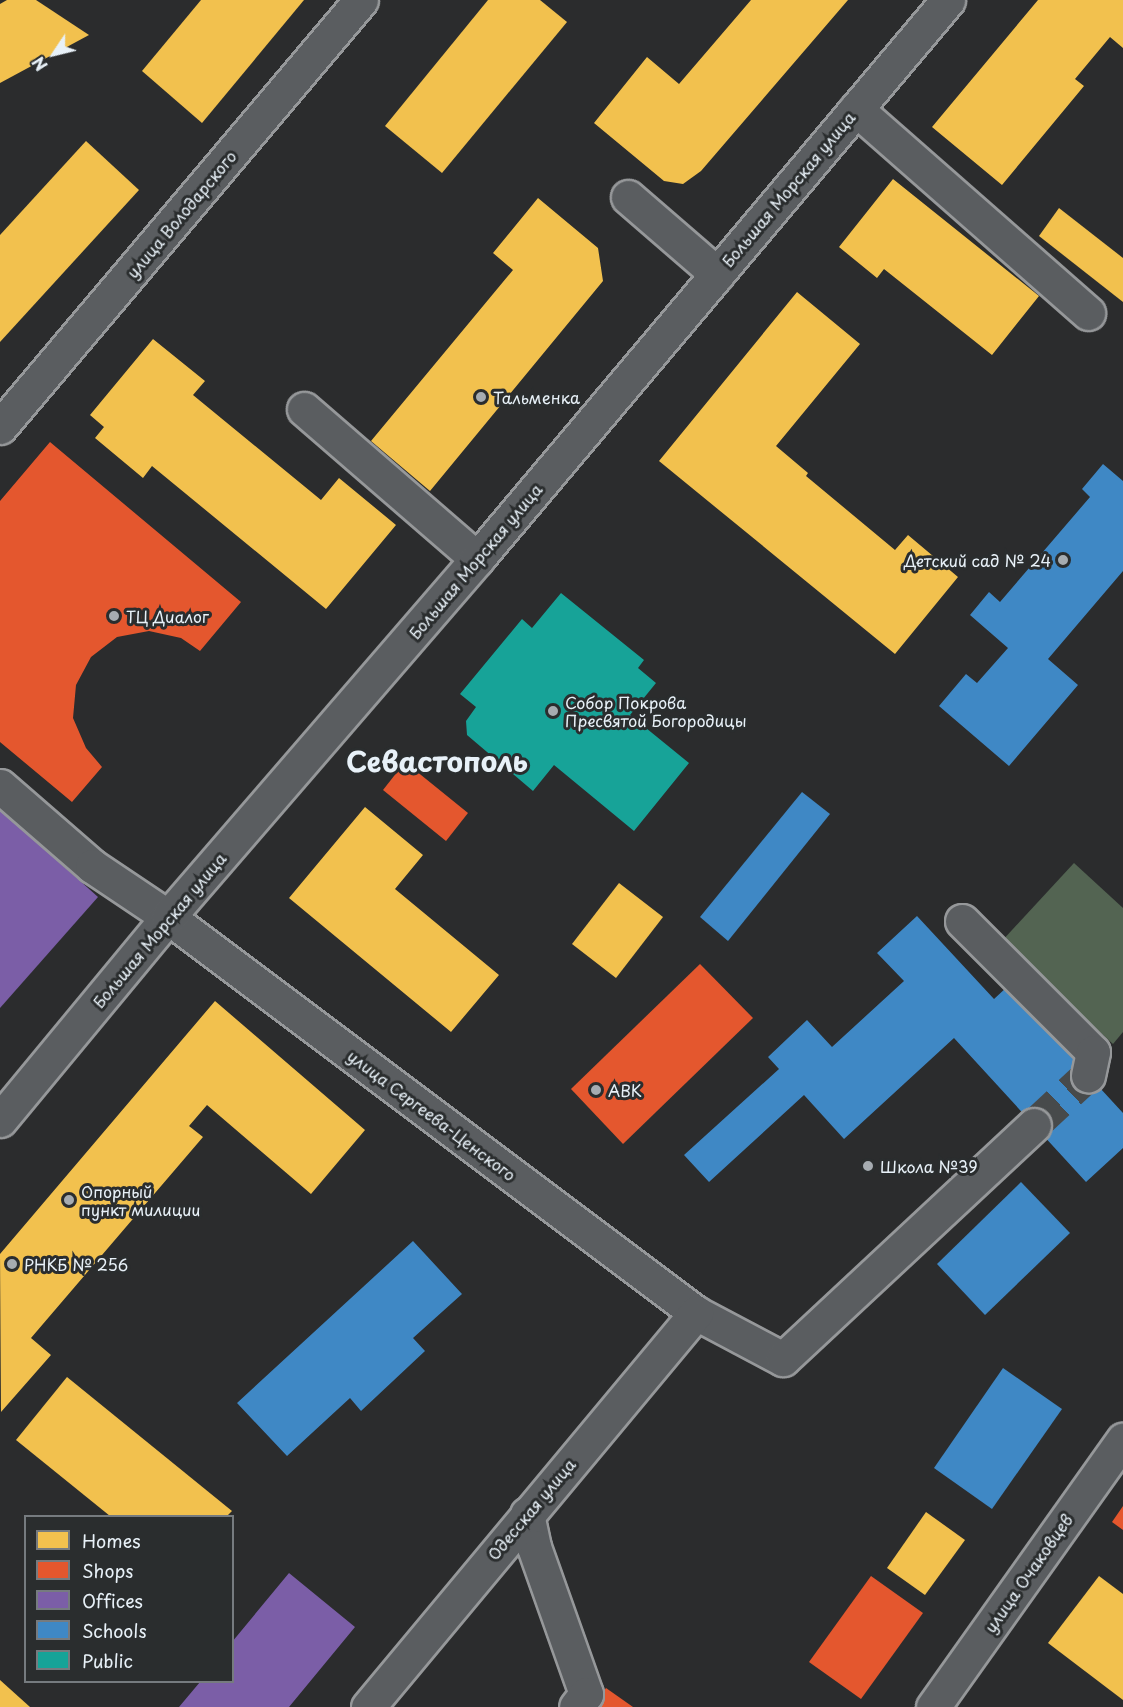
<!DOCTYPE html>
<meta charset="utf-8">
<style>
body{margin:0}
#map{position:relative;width:1123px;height:1707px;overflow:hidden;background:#2b2c2d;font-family:"Playpen Sans",sans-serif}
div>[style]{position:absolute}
.green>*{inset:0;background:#536452}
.homes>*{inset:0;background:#f2c14e}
.shops>*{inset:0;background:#e4572e}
.offices>*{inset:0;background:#7b5ea7}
.schools>*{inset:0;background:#3f88c5}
.public>*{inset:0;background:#17a398}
.minor-tunnel>*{height:33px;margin-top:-16.5px;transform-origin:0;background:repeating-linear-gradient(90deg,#474a4b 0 33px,transparent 0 49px)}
.roads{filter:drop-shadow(2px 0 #96989a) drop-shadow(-2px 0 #96989a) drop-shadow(0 2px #96989a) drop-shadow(0 -2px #96989a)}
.minor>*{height:33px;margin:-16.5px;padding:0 16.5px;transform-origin:16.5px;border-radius:16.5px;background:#5a5d60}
.major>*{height:33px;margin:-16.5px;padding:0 16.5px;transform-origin:16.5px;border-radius:16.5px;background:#5a5d60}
.dots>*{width:16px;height:16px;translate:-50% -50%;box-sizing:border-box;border:3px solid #2a2d2e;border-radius:50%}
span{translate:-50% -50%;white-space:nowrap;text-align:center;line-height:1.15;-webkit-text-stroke:6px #2a2d2e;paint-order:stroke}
.street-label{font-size:16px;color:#e8f1f8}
.poi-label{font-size:16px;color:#e8f1f8}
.left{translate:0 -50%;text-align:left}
.right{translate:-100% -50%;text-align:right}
.town-label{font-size:28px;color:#e8f1f8;font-weight:700}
.legend{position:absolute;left:24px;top:1515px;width:210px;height:168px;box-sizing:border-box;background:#2a2d2e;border:2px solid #767b7f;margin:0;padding:8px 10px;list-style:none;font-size:18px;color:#e8f1f8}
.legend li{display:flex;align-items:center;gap:12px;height:30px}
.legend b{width:30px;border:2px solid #767b7f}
.north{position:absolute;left:24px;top:24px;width:60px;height:60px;-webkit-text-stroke:4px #2a2d2e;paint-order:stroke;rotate:235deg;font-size:16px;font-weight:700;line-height:24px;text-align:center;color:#e8f1f8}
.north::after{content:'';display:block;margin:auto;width:21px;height:27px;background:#e8f1f8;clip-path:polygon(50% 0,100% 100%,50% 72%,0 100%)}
</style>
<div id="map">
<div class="green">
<div style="clip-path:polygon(1074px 863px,1123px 908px,1123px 1032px,1113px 1044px,1001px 942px)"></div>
</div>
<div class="homes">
<div style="clip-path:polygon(7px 0,36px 0,89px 35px,0 83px,0 4px)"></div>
<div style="clip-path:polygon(201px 0,304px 0,202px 123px,142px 71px)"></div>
<div style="clip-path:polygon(488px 0,540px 0,567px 22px,442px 173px,385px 126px)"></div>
<div style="clip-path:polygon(751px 0,848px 0,701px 171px,683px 184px,664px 181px,594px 123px,647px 57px,679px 84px)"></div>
<div style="clip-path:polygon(1038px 0,1123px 0,1123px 48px,1110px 37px,1075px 79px,1084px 86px,1002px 185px,932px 127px)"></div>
<div style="clip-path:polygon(86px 141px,139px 190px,0 342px,0 235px)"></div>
<div style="clip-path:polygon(893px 179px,1039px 296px,992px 355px,884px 269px,877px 278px,839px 247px)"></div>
<div style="clip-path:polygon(538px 198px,598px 248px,603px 281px,430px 491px,371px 441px,513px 270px,493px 253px)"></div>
<div style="clip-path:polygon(1059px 208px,1123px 258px,1123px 302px,1039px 236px)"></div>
<div style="clip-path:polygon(797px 292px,860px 344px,776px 446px,808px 473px,806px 476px,895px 550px,908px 535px,958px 577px,895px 654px,659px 461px)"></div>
<div style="clip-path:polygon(153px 339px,205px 381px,193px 395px,321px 500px,339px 478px,396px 525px,326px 609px,152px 466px,143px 478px,95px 438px,104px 427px,90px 415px)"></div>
<div style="clip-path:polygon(365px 807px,423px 855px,395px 889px,499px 975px,451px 1032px,289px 898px)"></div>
<div style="clip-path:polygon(619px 883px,663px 917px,616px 978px,572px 944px)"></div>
<div style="clip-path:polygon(215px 1001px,365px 1130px,311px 1194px,207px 1105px,189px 1126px,203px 1137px,31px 1338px,51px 1355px,1px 1412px,0 1254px)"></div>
<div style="clip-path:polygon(67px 1377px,232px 1511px,227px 1516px,110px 1516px,16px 1440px)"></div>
<div style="clip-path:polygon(926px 1512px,965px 1540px,925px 1595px,887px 1568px)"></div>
<div style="clip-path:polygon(1099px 1576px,1123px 1594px,1123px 1700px,1048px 1643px)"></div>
<div style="clip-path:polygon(0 1680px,30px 1707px,0 1707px)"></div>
</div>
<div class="shops">
<div style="clip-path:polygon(50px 442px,241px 602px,200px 651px,181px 638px,149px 631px,117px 637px,91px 657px,76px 685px,73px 718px,86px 748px,102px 767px,72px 802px,0 742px,0 501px)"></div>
<div style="clip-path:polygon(405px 762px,468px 813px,446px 841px,383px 790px)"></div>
<div style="clip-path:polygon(700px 964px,753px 1018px,623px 1144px,571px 1089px)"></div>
<div style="clip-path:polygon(1123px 1506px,1123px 1530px,1112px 1522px)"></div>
<div style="clip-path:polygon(871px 1576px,923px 1613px,861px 1699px,809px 1662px)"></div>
<div style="clip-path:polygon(606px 1688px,633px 1707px,592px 1707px)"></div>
</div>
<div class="offices">
<div style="clip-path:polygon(0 809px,98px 897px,0 1008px)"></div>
<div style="clip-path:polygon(289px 1573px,355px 1627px,289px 1707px,179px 1707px,200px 1682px,232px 1682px,232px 1642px)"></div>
</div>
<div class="schools">
<div style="clip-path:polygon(1103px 464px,1123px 481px,1123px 571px,1048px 659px,1078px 685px,1009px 766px,939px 706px,966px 674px,977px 683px,1008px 648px,970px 615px,989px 592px,1000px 602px,1090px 497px,1082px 489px)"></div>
<div style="clip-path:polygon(802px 792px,830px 814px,728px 941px,700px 917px)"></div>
<div style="clip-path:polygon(917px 916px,994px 999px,1007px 987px,1123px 1113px,1123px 1148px,1086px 1182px,954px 1038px,844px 1139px,804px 1095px,709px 1182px,684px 1155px,779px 1069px,768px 1057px,807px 1020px,832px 1047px,904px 981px,877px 953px)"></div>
<div style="clip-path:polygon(1021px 1182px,1070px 1233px,985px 1315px,937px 1264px)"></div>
<div style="clip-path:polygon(413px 1241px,462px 1294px,413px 1338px,425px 1351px,361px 1411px,350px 1398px,287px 1456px,237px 1403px)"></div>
<div style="clip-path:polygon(1003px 1368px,1062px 1409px,992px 1509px,934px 1468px)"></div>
</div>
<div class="public">
<div style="clip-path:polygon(561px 593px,644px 660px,638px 668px,656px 683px,630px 715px,689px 763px,634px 831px,554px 765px,533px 791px,467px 735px,466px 721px,476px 707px,460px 694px,522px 619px,532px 628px)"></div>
</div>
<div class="minor-tunnel">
<div style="left:1034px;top:1125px;width:74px;rotate:-42.8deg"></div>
</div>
<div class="roads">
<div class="minor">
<div style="left:856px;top:109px;width:309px;rotate:41.3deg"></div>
<div style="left:628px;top:197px;width:118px;rotate:40.9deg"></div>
<div style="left:304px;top:409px;width:229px;rotate:40.9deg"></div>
<div style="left:0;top:427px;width:559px;rotate:-49.79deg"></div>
<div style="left:0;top:786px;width:122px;rotate:41deg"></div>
<div style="left:92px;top:866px;width:92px;rotate:33.9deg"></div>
<div style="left:168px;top:917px;width:660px;rotate:36.87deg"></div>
<div style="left:696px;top:1313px;width:98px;rotate:27.9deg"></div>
<div style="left:783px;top:1359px;width:343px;rotate:-43deg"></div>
<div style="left:962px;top:921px;width:185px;rotate:45deg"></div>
<div style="left:1093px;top:1052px;width:24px;rotate:102deg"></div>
<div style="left:527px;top:1514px;width:34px;rotate:78deg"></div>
<div style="left:534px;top:1547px;width:156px;rotate:70.5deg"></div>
<div style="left:586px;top:1694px;width:16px;rotate:128deg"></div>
<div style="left:368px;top:1707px;width:513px;rotate:-50.22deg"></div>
<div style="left:933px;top:1707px;width:328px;rotate:-54.6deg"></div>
</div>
<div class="major">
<div style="left:0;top:1120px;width:264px;rotate:-50.4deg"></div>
<div style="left:168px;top:917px;width:473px;rotate:-49.2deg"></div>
<div style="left:477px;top:559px;width:731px;rotate:-49.88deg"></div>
</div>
</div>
<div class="dots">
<div style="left:481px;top:397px;background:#a6acb1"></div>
<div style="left:1063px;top:560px;background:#a6acb1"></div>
<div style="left:114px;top:616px;background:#a6acb1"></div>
<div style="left:553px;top:711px;background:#a6acb1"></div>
<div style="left:596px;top:1090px;background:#a6acb1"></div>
<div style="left:868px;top:1166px;background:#a6acb1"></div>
<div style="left:69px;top:1200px;background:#a6acb1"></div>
<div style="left:12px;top:1264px;background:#a6acb1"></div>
</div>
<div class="street-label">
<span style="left:788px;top:189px;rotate:-50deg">Большая Морская улица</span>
<span style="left:181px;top:214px;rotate:-50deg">улица Володарского</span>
<span style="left:475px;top:561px;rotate:-50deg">Большая Морская улица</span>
<span style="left:159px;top:930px;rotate:-50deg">Большая Морская улица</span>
<span style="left:432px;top:1115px;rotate:37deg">улица Сергеева-Ценского</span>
<span style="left:531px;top:1509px;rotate:-50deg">Одесская улица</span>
<span style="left:1028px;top:1573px;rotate:-55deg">улица Очаковцев</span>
</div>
<div class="poi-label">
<span class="left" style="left:493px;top:397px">Тальменка</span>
<span class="right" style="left:1051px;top:560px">Детский сад № 24</span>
<span class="left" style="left:126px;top:616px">ТЦ Диалог</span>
<span class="left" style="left:565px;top:711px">Собор Покрова<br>Пресвятой Богородицы</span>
<span class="left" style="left:608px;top:1090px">АВК</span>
<span class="left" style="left:880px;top:1166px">Школа №39</span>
<span class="left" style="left:81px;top:1200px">Опорный<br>пункт милиции</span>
<span class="left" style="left:24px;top:1264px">РНКБ № 256</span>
</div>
<div class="town-label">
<span style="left:437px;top:761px">Севастополь</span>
</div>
<ul class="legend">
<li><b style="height:16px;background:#f2c14e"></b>Homes</li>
<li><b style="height:16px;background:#e4572e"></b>Shops</li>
<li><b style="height:16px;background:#7b5ea7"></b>Offices</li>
<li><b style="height:16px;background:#3f88c5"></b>Schools</li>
<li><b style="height:16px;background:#17a398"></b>Public</li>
</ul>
<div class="north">N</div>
</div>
